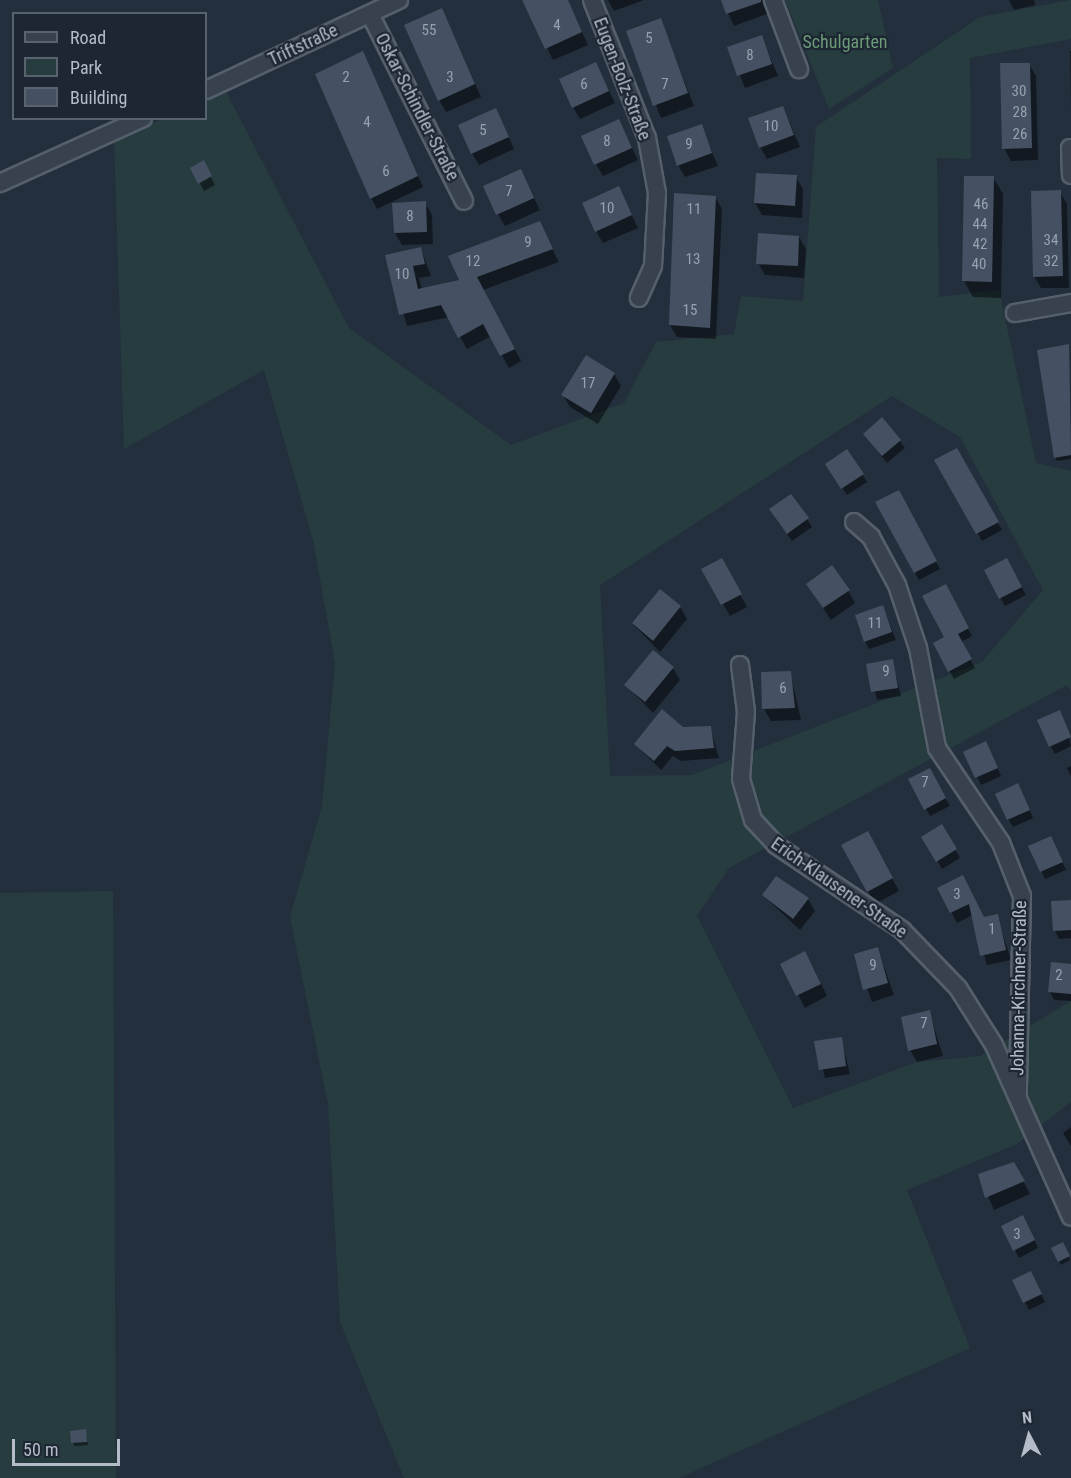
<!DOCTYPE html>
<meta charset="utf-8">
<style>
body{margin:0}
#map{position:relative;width:1071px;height:1478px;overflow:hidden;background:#242f3e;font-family:"Roboto Condensed",sans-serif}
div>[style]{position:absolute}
.green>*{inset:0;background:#263c3f}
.shadow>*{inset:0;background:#0007}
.building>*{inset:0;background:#455162}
.roads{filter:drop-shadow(2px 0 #565f6c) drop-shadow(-2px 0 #565f6c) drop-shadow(0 2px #565f6c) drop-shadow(0 -2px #565f6c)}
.minor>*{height:16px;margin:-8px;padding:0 8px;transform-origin:8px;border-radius:8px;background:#38414e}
span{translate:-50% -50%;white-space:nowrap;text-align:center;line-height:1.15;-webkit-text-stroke:4.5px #1d2633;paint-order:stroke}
.number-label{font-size:15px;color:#98a1af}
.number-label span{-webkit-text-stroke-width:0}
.park-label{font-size:18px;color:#6b9a76}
.street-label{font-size:18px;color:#b4bcc9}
.legend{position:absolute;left:12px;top:12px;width:195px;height:108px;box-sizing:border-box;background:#1d2633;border:2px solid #59626f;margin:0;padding:8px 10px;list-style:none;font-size:18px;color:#b4bcc9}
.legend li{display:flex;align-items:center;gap:12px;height:30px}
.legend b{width:30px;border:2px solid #59626f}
.north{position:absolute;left:999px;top:1406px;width:60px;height:60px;-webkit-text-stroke:4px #1d2633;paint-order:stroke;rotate:354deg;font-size:16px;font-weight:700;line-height:24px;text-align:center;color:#b4bcc9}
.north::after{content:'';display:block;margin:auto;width:21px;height:27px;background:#b4bcc9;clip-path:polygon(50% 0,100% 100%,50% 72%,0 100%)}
.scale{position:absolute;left:12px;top:1439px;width:108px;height:27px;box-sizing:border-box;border:3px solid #b4bcc9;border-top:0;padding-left:8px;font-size:18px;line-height:21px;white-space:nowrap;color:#b4bcc9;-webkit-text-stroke:4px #1d2633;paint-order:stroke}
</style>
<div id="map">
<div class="green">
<div style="clip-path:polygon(785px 0,878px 0,893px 68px,829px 109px)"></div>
<div style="clip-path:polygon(evenodd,1071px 0,1071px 39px,970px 58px,971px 159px,937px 158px,939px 297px,999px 290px,1036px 463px,1071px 471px,1071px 691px,1067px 685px,729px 868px,697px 916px,793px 1108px,917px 1062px,980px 1056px,1071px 1001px,1071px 1102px,1017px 1144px,907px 1190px,970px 1348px,679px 1478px,404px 1478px,340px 1322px,328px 1104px,290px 917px,322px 806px,335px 663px,313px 540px,264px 370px,124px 449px,114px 139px,162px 119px,206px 118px,206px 101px,226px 92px,349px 328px,511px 445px,624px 403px,656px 342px,734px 334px,741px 296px,803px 301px,816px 127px,980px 17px,1071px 0,892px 396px,960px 437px,1043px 590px,982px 662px,692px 775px,610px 776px,600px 585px,892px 396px)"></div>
<div style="clip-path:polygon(113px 891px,116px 1478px,0 1478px,0 893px)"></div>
</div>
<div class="shadow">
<div style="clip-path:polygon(523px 0,567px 0,588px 45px,553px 60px)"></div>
<div style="clip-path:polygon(608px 0,644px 0,614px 11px)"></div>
<div style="clip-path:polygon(722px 0,762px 0,767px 14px,734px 26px)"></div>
<div style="clip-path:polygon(1009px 0,1034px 0,1035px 5px,1014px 10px)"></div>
<div style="clip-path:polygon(660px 20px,694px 106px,661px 118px,628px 32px)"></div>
<div style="clip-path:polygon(448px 22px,481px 97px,446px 112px,439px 100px)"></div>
<div style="clip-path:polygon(761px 36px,778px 76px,745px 88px,729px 48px)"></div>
<div style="clip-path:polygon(1070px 51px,1071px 51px,1071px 108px)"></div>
<div style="clip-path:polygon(362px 52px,423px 187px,377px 209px,371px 198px)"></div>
<div style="clip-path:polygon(596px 64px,615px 103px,580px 119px,573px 107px)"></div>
<div style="clip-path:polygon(1029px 64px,1036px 76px,1038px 160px,1011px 161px,1004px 148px)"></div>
<div style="clip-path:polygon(783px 107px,800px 147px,767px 159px,760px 147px)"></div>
<div style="clip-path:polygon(502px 122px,514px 149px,479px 165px,472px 153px)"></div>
<div style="clip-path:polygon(701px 126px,718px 166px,685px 177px,678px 165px)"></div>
<div style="clip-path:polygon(625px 133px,638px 160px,603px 176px,596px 164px)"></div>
<div style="clip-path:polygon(203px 162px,215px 185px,204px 191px,192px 168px)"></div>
<div style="clip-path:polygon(520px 171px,540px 210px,505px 226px,498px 214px)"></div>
<div style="clip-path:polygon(796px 177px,803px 189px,802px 218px,762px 215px,755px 203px)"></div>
<div style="clip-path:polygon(993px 177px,1003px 194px,1001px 298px,973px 297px,964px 281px)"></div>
<div style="clip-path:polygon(619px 188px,638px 228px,603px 243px,596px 231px)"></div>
<div style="clip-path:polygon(1060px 192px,1067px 204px,1069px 288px,1041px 288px,1034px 276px)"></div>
<div style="clip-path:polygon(715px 197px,722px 209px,716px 339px,677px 337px,670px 325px)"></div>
<div style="clip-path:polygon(425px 203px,432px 215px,433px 244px,402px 245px,395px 233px)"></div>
<div style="clip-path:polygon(539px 223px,559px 262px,483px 290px,521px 361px,509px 368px,491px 336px,467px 349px,449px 317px,407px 326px,387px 256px,421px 249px,431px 276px,419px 278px,422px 290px,461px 281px)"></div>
<div style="clip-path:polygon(799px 237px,806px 249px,804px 278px,765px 275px,758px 263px)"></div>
<div style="clip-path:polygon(1068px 346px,1071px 459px,1057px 461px,1055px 458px)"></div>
<div style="clip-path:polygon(614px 374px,621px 386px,598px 424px,570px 407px,563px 395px)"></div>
<div style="clip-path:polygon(865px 434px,900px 441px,905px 448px,887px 463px)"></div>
<div style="clip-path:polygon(956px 450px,1002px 530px,982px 541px,936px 461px)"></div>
<div style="clip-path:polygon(831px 472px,862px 474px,867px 482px,847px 495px)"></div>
<div style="clip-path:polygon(898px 492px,940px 569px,919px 580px,877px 503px)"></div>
<div style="clip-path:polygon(775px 517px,807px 519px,812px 527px,792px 541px)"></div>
<div style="clip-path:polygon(721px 560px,747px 607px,730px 616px,703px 569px)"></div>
<div style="clip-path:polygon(1007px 560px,1026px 595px,1005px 606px,986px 571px)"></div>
<div style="clip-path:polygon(945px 586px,972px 636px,961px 642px,975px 668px,954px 679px,935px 644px,946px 638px)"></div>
<div style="clip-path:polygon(848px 591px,855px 603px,831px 620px,815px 596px)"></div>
<div style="clip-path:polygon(680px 607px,687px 619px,660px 652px,633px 624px)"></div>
<div style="clip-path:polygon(883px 607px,896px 640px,869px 649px,865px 641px)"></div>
<div style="clip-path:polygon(892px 661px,901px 696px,877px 700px,868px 665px)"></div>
<div style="clip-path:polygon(673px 668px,680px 680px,653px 713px,626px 685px)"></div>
<div style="clip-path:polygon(790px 672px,801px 720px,771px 721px,764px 709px)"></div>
<div style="clip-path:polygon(1064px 720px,1071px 746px,1055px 754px,1050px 746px)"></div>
<div style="clip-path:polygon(710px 727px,719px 758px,681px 761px,673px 756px,661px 770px,635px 744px,683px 728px)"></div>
<div style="clip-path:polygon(990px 751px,1001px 776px,981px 785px,977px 777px)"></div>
<div style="clip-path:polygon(1071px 766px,1071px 776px,1067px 768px)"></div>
<div style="clip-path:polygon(929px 770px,950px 806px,930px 816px,910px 780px)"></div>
<div style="clip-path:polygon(1022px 793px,1033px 818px,1013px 827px,1008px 819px)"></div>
<div style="clip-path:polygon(941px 826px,960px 858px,942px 869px,923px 837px)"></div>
<div style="clip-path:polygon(844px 845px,874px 845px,899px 891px,875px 904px)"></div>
<div style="clip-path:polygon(1054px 845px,1066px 870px,1045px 879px,1030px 847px)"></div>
<div style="clip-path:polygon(962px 877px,984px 919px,997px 916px,1011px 960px,987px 965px,973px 915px,957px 923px,939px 889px)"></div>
<div style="clip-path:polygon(764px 896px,808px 899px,815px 911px,800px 930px)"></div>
<div style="clip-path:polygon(1071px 901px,1071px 938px,1059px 939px,1055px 931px)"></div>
<div style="clip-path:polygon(878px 949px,894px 995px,872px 1002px,855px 955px)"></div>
<div style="clip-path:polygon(782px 964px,812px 965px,827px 996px,805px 1008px)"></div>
<div style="clip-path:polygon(1071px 965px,1071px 1001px,1054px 1000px,1050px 992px)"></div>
<div style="clip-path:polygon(929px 1012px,943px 1056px,917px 1062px,910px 1050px)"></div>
<div style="clip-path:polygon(841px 1039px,850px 1074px,825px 1078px,816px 1042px)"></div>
<div style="clip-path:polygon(1071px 1127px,1071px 1146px,1063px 1133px)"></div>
<div style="clip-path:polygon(1014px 1164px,1030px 1194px,994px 1210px,979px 1175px)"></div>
<div style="clip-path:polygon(1027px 1225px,1038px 1248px,1019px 1258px,1015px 1250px)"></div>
<div style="clip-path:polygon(1062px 1244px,1070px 1260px,1061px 1265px,1053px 1249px)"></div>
<div style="clip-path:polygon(1035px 1280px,1045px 1302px,1029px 1310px,1014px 1281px)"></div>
<div style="clip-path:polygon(85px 1431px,88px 1445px,75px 1446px,73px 1443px)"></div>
</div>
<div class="building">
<div style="clip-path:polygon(522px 0,568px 0,582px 32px,545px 49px)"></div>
<div style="clip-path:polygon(721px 0,761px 0,761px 2px,726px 14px)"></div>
<div style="clip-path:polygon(442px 8px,475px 84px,438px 101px,404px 25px)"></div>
<div style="clip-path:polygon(661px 18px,688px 93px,653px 106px,626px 31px)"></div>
<div style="clip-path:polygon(762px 35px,772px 64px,737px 76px,727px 47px)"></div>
<div style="clip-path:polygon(363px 51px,418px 176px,370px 199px,315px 74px)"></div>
<div style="clip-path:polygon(596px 62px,609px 91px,572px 108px,559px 79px)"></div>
<div style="clip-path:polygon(1000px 63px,1030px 63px,1032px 148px,1002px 149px)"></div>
<div style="clip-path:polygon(783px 106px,794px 135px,759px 148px,748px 118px)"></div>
<div style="clip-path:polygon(496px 108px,509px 137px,471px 154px,458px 125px)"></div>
<div style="clip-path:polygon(619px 119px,632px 148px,594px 165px,581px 136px)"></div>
<div style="clip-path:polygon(702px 124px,712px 153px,677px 166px,667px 136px)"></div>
<div style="clip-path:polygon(204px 160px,212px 176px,198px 184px,190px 168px)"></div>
<div style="clip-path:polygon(521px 169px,534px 198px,496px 215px,483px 186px)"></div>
<div style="clip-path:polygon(756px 173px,797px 175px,795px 206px,754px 203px)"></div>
<div style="clip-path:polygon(964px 176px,994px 176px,992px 282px,962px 281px)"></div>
<div style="clip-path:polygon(619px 186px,632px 215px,595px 232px,582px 203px)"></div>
<div style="clip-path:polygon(1061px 190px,1063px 276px,1033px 277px,1031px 191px)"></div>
<div style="clip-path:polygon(674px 193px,716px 196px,710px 328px,669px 325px)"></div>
<div style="clip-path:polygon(426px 201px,427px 232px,394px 233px,392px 203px)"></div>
<div style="clip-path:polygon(540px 221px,553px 249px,477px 277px,515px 349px,500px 356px,483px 324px,458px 338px,441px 305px,399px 315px,385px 255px,421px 247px,425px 264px,413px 266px,418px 289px,459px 280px,448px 256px)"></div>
<div style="clip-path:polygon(758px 233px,799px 236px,798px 266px,756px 264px)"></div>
<div style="clip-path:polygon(1069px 344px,1071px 455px,1054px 458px,1037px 350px)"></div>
<div style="clip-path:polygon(586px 355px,615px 373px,591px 413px,561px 395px)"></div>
<div style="clip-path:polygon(882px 417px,901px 440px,882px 456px,863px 434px)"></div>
<div style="clip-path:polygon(957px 448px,999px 522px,976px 534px,934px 460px)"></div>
<div style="clip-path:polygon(847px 449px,864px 474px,841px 489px,825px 464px)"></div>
<div style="clip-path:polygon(899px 490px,937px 561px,914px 573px,875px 502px)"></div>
<div style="clip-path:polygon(791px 494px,809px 518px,787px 534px,769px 509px)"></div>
<div style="clip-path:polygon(722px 558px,742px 594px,721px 605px,701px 569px)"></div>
<div style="clip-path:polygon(1007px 558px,1022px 587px,999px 599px,984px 570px)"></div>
<div style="clip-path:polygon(832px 565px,850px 590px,823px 608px,806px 584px)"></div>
<div style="clip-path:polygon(946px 584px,969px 628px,958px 634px,972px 659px,948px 672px,933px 643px,944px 637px,922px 596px)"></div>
<div style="clip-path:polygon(660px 589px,681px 606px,653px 641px,632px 623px)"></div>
<div style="clip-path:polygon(883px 605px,892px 632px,864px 642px,855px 615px)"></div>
<div style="clip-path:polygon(653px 650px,674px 667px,645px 702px,624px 685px)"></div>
<div style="clip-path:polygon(893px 659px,898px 688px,871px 692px,866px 664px)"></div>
<div style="clip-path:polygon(791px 671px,795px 708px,762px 709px,761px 672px)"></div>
<div style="clip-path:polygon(662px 709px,683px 727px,711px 726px,714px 748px,675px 751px,667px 746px,654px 761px,634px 744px)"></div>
<div style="clip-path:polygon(1060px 710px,1071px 737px,1049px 747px,1037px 720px)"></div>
<div style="clip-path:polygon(986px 741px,998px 768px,975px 778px,963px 752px)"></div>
<div style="clip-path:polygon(930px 768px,946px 798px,924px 810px,908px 779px)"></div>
<div style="clip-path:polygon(1018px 783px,1030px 810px,1007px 820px,995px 794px)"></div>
<div style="clip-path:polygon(942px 824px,957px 849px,936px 862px,921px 837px)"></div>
<div style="clip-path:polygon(868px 831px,893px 878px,867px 892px,841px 845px)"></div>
<div style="clip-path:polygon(1051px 836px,1063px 862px,1040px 872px,1028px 846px)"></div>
<div style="clip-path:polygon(963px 875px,984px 917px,998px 914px,1006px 950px,980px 956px,969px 904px,950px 913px,937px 888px)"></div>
<div style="clip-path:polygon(776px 876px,809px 898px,793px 919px,762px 895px)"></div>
<div style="clip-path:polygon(1071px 900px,1071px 930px,1053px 931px,1051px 901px)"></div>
<div style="clip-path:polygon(878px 947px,888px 983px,863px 990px,854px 954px)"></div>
<div style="clip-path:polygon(805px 951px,821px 984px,796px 996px,780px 964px)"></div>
<div style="clip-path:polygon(1051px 962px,1071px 964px,1071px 994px,1048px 992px)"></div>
<div style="clip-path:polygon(930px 1010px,937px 1044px,908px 1051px,901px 1017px)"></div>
<div style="clip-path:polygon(842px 1037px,846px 1066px,819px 1070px,814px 1041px)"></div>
<div style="clip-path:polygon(1014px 1162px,1025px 1181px,985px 1198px,978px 1174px)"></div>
<div style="clip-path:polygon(1023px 1215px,1035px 1240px,1013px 1251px,1001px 1226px)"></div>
<div style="clip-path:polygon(1063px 1242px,1070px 1256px,1058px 1262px,1051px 1248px)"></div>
<div style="clip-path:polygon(1031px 1271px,1042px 1294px,1023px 1303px,1012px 1280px)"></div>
<div style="clip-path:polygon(86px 1429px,87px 1442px,71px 1443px,70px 1431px)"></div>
</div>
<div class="roads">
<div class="minor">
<div style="left:592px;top:0;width:149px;rotate:68.3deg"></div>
<div style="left:647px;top:138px;width:56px;rotate:79.7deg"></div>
<div style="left:657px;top:193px;width:73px;rotate:93.1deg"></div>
<div style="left:653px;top:266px;width:35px;rotate:114deg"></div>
<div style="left:773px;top:0;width:74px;rotate:69.4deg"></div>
<div style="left:370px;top:14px;width:209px;rotate:63.3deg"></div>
<div style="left:206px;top:90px;width:213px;rotate:-25deg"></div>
<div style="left:1070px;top:148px;width:27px;rotate:88deg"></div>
<div style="left:0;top:183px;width:157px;rotate:-24.4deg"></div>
<div style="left:1015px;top:313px;width:57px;rotate:-10.1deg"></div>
<div style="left:854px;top:522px;width:23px;rotate:41deg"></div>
<div style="left:871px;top:537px;width:55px;rotate:61.6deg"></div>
<div style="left:897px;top:585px;width:66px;rotate:71.6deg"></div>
<div style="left:918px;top:648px;width:102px;rotate:79.2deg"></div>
<div style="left:937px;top:748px;width:115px;rotate:56deg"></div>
<div style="left:1001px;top:843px;width:57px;rotate:68.4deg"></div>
<div style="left:1022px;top:896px;width:198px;rotate:91.2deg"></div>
<div style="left:740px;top:665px;width:47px;rotate:82.7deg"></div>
<div style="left:746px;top:712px;width:67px;rotate:94.3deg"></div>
<div style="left:741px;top:779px;width:43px;rotate:73.7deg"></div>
<div style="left:753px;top:820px;width:34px;rotate:47deg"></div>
<div style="left:776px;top:845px;width:152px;rotate:34deg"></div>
<div style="left:902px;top:930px;width:81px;rotate:46deg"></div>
<div style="left:958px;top:988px;width:67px;rotate:57.7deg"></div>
<div style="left:994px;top:1045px;width:188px;rotate:65.9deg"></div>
</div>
</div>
<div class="number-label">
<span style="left:557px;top:26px">4</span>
<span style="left:429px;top:31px">55</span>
<span style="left:649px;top:39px">5</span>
<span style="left:750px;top:56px">8</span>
<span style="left:346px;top:78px">2</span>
<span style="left:450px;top:78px">3</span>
<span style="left:584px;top:85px">6</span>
<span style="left:665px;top:85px">7</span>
<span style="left:1019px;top:92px">30</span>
<span style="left:1020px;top:113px">28</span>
<span style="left:367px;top:123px">4</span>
<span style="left:771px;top:127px">10</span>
<span style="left:483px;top:131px">5</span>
<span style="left:1020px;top:135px">26</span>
<span style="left:607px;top:142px">8</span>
<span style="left:689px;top:145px">9</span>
<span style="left:386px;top:172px">6</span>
<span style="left:509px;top:192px">7</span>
<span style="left:981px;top:205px">46</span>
<span style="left:607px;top:209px">10</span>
<span style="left:694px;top:210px">11</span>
<span style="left:410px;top:217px">8</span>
<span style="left:980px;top:225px">44</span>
<span style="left:1051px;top:241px">34</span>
<span style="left:528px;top:243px">9</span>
<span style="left:980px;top:245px">42</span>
<span style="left:693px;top:260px">13</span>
<span style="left:473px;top:262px">12</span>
<span style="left:1051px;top:262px">32</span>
<span style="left:979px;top:265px">40</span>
<span style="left:402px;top:275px">10</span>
<span style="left:690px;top:311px">15</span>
<span style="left:588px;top:384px">17</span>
<span style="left:875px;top:624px">11</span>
<span style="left:886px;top:672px">9</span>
<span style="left:783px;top:689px">6</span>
<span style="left:925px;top:783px">7</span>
<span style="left:957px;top:895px">3</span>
<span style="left:992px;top:930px">1</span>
<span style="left:873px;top:966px">9</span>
<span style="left:1059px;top:976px">2</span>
<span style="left:924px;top:1024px">7</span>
<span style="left:1017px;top:1235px">3</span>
</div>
<div class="park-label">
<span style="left:845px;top:42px">Schulgarten</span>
</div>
<div class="street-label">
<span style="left:303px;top:45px;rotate:-25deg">Triftstraße</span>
<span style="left:622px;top:79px;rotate:69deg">Eugen-Bolz-Straße</span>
<span style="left:417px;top:107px;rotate:63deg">Oskar-Schindler-Straße</span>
<span style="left:839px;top:888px;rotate:35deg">Erich-Klausener-Straße</span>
<span style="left:1019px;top:988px;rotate:-89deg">Johanna-Kirchner-Straße</span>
</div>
<ul class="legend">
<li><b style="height:8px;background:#38414e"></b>Road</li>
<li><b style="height:16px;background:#263c3f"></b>Park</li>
<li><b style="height:16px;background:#455162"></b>Building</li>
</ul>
<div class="north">N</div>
<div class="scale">50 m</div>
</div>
